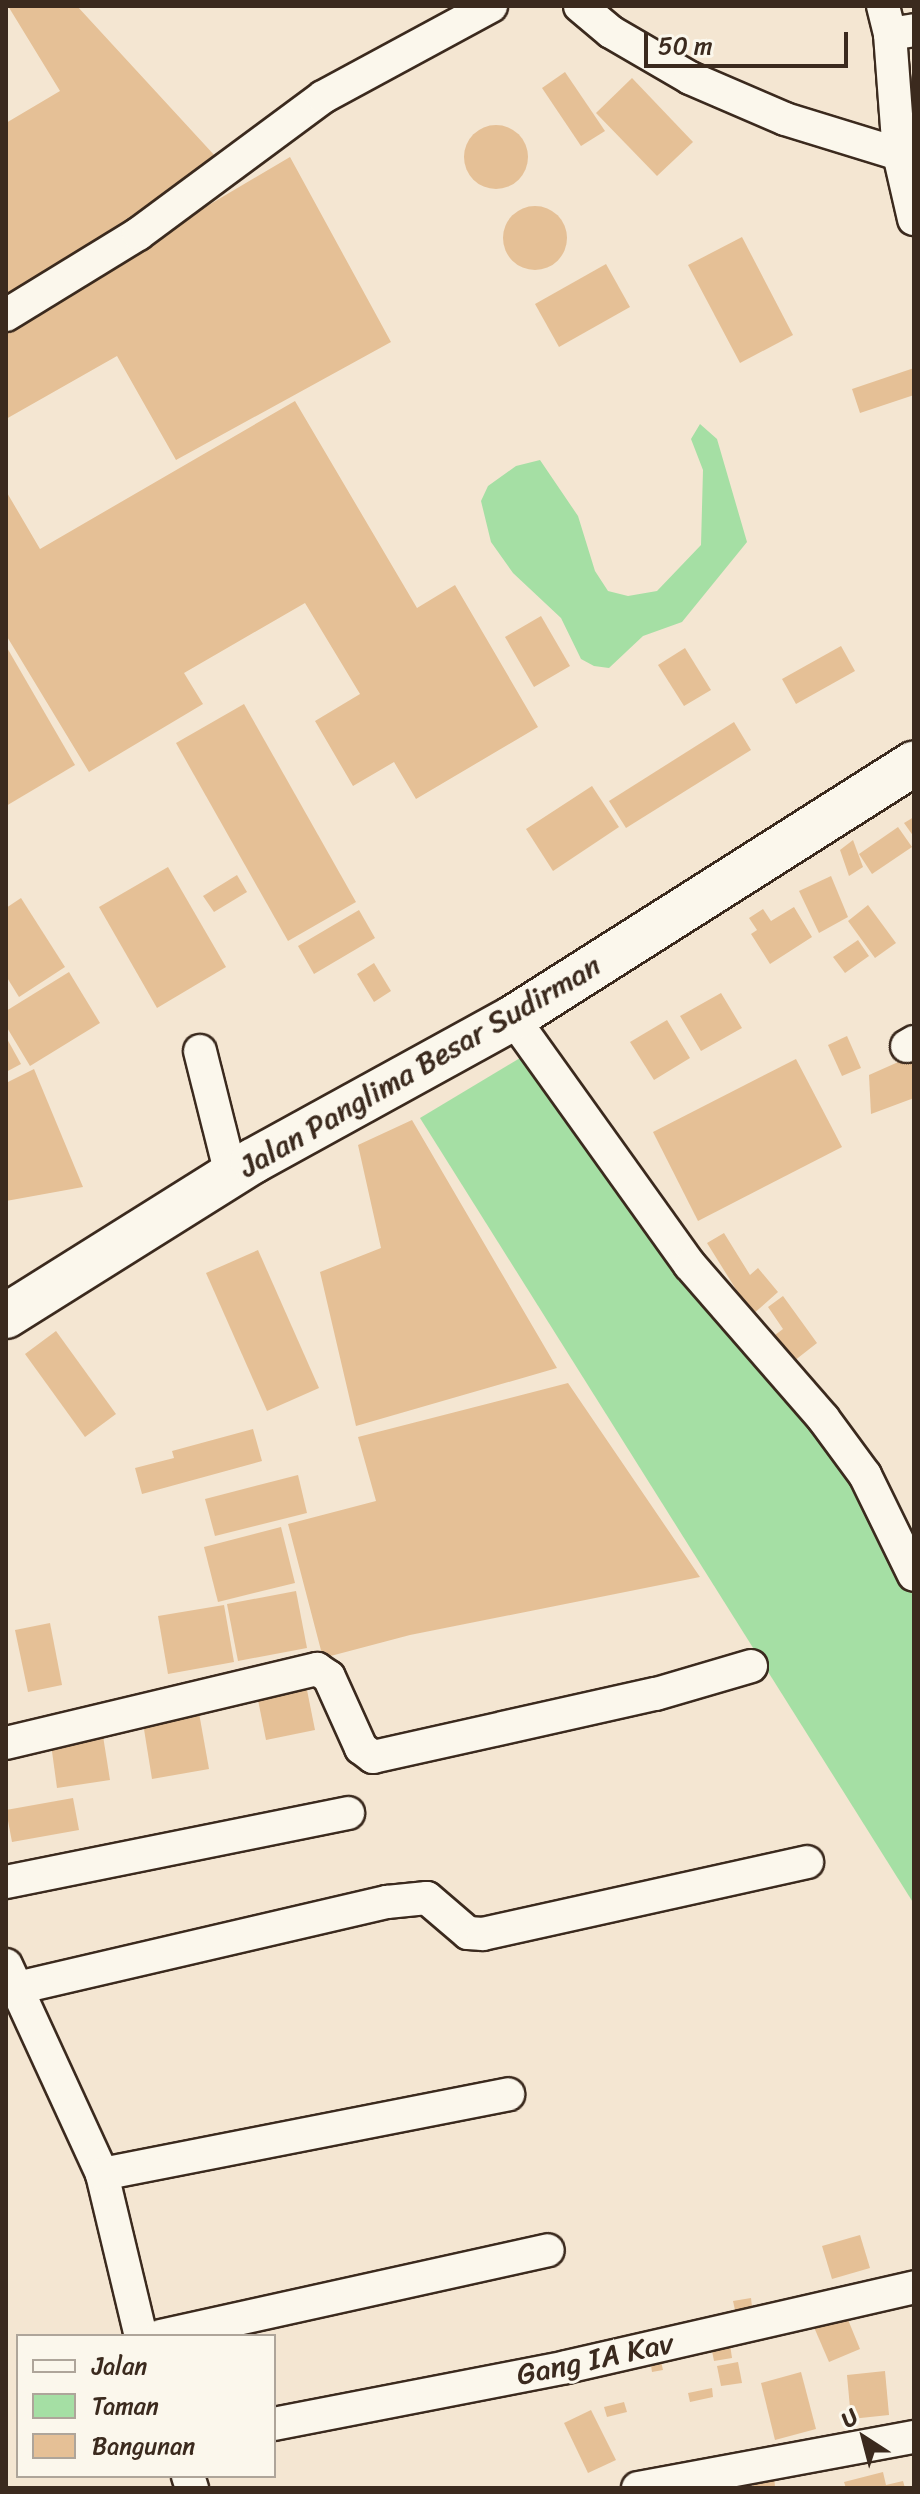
<!DOCTYPE html>
<style>
body{margin:0}
#map{position:relative;width:920px;height:2494px;overflow:hidden;background:#f4e6d2;font-family:Sriracha,sans-serif}
div>[style]{position:absolute}
.green>*{inset:0;background:#a5dfa4}
.building>*{inset:0;background:#e5c096}
.round{border-radius:50%}
.roads{filter:drop-shadow(2px 0 #3b2a1e) drop-shadow(-2px 0 #3b2a1e) drop-shadow(0 2px #3b2a1e) drop-shadow(0 -2px #3b2a1e)}
.street>*{height:32px;margin:-16px;padding:0 16px;transform-origin:16px;border-radius:16px;background:#fbf7ec}
.secondary>*{height:44px;margin:-22px;padding:0 22px;transform-origin:22px;border-radius:22px;background:#fbf7ec}
span{translate:-50% -50%;white-space:nowrap;text-align:center;line-height:1.15;-webkit-text-stroke:6px #fbf7ec;paint-order:stroke}
.street-label{font-size:30px;color:#3b2a1e}
.frame{position:absolute;inset:0;border:8px solid #3b2a1e;pointer-events:none}
.legend{position:absolute;left:16px;top:2334px;width:260px;height:144px;box-sizing:border-box;background:#fbf7ec;border:2px solid #aea59a;margin:0;padding:10px 14px;list-style:none;font-size:24px;color:#3b2a1e}
.legend li{display:flex;align-items:center;gap:16px;height:40px}
.legend b{width:40px;border:2px solid #aea59a}
.north{position:absolute;left:824px;top:2398px;width:80px;height:80px;-webkit-text-stroke:6px #fbf7ec;paint-order:stroke;rotate:324deg;font-size:22px;font-weight:700;line-height:32px;text-align:center;color:#3b2a1e}
.north::after{content:'';display:block;margin:auto;width:28px;height:36px;background:#3b2a1e;clip-path:polygon(50% 0,100% 100%,50% 72%,0 100%)}
.scale{position:absolute;left:644px;top:32px;width:204px;height:36px;box-sizing:border-box;border:4px solid #3b2a1e;border-top:0;padding-left:10px;font-size:24px;line-height:28px;white-space:nowrap;color:#3b2a1e;-webkit-text-stroke:6px #fbf7ec;paint-order:stroke}
</style>
<div id="map">
<div class="green">
<div style="clip-path:polygon(700px 424px,717px 439px,747px 542px,682px 622px,643px 636px,609px 668px,594px 666px,581px 659px,561px 618px,513px 573px,491px 542px,481px 501px,488px 486px,516px 466px,540px 460px,578px 516px,595px 571px,608px 591px,628px 596px,657px 591px,701px 545px,703px 470px,691px 439px)"></div>
<div style="clip-path:polygon(535px 1049px,823px 1418px,914px 1575px,914px 1904px,420px 1118px)"></div>
</div>
<div class="building">
<div style="clip-path:polygon(8px 6px,77px 6px,216px 157px,6px 303px,6px 123px,60px 91px)"></div>
<div style="clip-path:polygon(565px 72px,605px 131px,581px 146px,542px 88px)"></div>
<div style="clip-path:polygon(632px 78px,693px 142px,657px 176px,596px 113px)"></div>
<div class="round" style="left:464px;top:125px;width:64px;height:64px"></div>
<div style="clip-path:polygon(290px 157px,391px 342px,176px 460px,117px 356px,6px 419px,6px 325px)"></div>
<div class="round" style="left:503px;top:206px;width:64px;height:64px"></div>
<div style="clip-path:polygon(742px 237px,793px 335px,740px 363px,688px 265px)"></div>
<div style="clip-path:polygon(606px 264px,630px 307px,559px 347px,535px 304px)"></div>
<div style="clip-path:polygon(914px 368px,914px 395px,860px 413px,852px 389px)"></div>
<div style="clip-path:polygon(295px 401px,417px 608px,455px 585px,538px 727px,416px 799px,394px 762px,353px 786px,315px 721px,360px 694px,305px 603px,184px 673px,203px 704px,89px 772px,6px 635px,6px 491px,40px 549px)"></div>
<div style="clip-path:polygon(541px 616px,570px 666px,534px 687px,505px 637px)"></div>
<div style="clip-path:polygon(6px 646px,75px 765px,6px 806px)"></div>
<div style="clip-path:polygon(841px 646px,855px 671px,796px 704px,782px 679px)"></div>
<div style="clip-path:polygon(685px 648px,711px 690px,684px 706px,658px 665px)"></div>
<div style="clip-path:polygon(244px 704px,356px 902px,288px 941px,176px 743px)"></div>
<div style="clip-path:polygon(734px 722px,751px 750px,626px 828px,609px 801px)"></div>
<div style="clip-path:polygon(592px 786px,619px 827px,553px 871px,526px 829px)"></div>
<div style="clip-path:polygon(914px 817px,914px 837px,904px 823px)"></div>
<div style="clip-path:polygon(898px 827px,912px 847px,872px 874px,859px 854px)"></div>
<div style="clip-path:polygon(853px 840px,863px 867px,849px 876px,840px 850px)"></div>
<div style="clip-path:polygon(168px 867px,226px 967px,157px 1008px,99px 907px)"></div>
<div style="clip-path:polygon(237px 875px,247px 892px,214px 912px,203px 896px)"></div>
<div style="clip-path:polygon(831px 876px,848px 917px,819px 933px,799px 891px)"></div>
<div style="clip-path:polygon(21px 898px,65px 967px,19px 997px,6px 976px,6px 908px)"></div>
<div style="clip-path:polygon(868px 905px,896px 943px,875px 958px,848px 921px)"></div>
<div style="clip-path:polygon(794px 907px,812px 937px,770px 964px,751px 934px,757px 930px,749px 918px,763px 909px,771px 921px)"></div>
<div style="clip-path:polygon(359px 910px,375px 938px,314px 974px,298px 946px)"></div>
<div style="clip-path:polygon(858px 940px,869px 956px,845px 973px,833px 957px)"></div>
<div style="clip-path:polygon(374px 963px,391px 991px,374px 1002px,357px 974px)"></div>
<div style="clip-path:polygon(69px 972px,100px 1023px,30px 1066px,6px 1026px,6px 1011px)"></div>
<div style="clip-path:polygon(721px 993px,742px 1028px,701px 1051px,680px 1016px)"></div>
<div style="clip-path:polygon(667px 1020px,690px 1058px,654px 1080px,630px 1042px)"></div>
<div style="clip-path:polygon(847px 1036px,861px 1068px,842px 1076px,828px 1045px)"></div>
<div style="clip-path:polygon(6px 1037px,21px 1064px,6px 1072px)"></div>
<div style="clip-path:polygon(914px 1055px,914px 1098px,871px 1114px,869px 1075px)"></div>
<div style="clip-path:polygon(796px 1059px,842px 1147px,698px 1221px,653px 1132px)"></div>
<div style="clip-path:polygon(34px 1069px,83px 1187px,6px 1201px,6px 1083px)"></div>
<div style="clip-path:polygon(412px 1120px,557px 1368px,356px 1426px,320px 1272px,381px 1248px,358px 1145px)"></div>
<div style="clip-path:polygon(724px 1233px,750px 1275px,758px 1268px,778px 1292px,752px 1315px,707px 1243px)"></div>
<div style="clip-path:polygon(258px 1250px,319px 1388px,267px 1411px,206px 1273px)"></div>
<div style="clip-path:polygon(783px 1296px,817px 1343px,794px 1361px,775px 1335px,783px 1329px,768px 1307px)"></div>
<div style="clip-path:polygon(56px 1331px,116px 1414px,85px 1437px,25px 1354px)"></div>
<div style="clip-path:polygon(568px 1383px,700px 1577px,410px 1635px,323px 1658px,288px 1524px,376px 1501px,358px 1437px)"></div>
<div style="clip-path:polygon(253px 1429px,262px 1461px,142px 1494px,135px 1468px,174px 1458px,172px 1451px)"></div>
<div style="clip-path:polygon(298px 1475px,307px 1513px,215px 1536px,205px 1499px)"></div>
<div style="clip-path:polygon(281px 1527px,295px 1583px,218px 1602px,204px 1547px)"></div>
<div style="clip-path:polygon(296px 1591px,307px 1648px,238px 1661px,227px 1604px)"></div>
<div style="clip-path:polygon(224px 1605px,234px 1662px,168px 1674px,158px 1616px)"></div>
<div style="clip-path:polygon(50px 1623px,62px 1685px,28px 1692px,15px 1630px)"></div>
<div style="clip-path:polygon(307px 1690px,315px 1730px,266px 1740px,258px 1700px)"></div>
<div style="clip-path:polygon(199px 1713px,209px 1769px,152px 1779px,143px 1723px)"></div>
<div style="clip-path:polygon(103px 1736px,110px 1780px,57px 1788px,51px 1744px)"></div>
<div style="clip-path:polygon(73px 1798px,79px 1830px,12px 1842px,6px 1810px)"></div>
<div style="clip-path:polygon(860px 2235px,870px 2268px,832px 2279px,822px 2246px)"></div>
<div style="clip-path:polygon(751px 2298px,752px 2307px,735px 2310px,733px 2301px)"></div>
<div style="clip-path:polygon(842px 2305px,860px 2349px,829px 2362px,810px 2318px)"></div>
<div style="clip-path:polygon(729px 2338px,732px 2358px,714px 2361px,710px 2341px)"></div>
<div style="clip-path:polygon(660px 2357px,663px 2370px,652px 2372px,650px 2358px)"></div>
<div style="clip-path:polygon(738px 2362px,742px 2383px,721px 2386px,717px 2366px)"></div>
<div style="clip-path:polygon(885px 2371px,889px 2415px,851px 2419px,847px 2375px)"></div>
<div style="clip-path:polygon(801px 2372px,816px 2429px,775px 2440px,761px 2383px)"></div>
<div style="clip-path:polygon(712px 2388px,713px 2397px,690px 2402px,688px 2393px)"></div>
<div style="clip-path:polygon(624px 2402px,627px 2412px,607px 2417px,604px 2407px)"></div>
<div style="clip-path:polygon(591px 2410px,616px 2460px,588px 2473px,564px 2423px)"></div>
<div style="clip-path:polygon(774px 2472px,775px 2488px,753px 2488px,753px 2473px)"></div>
<div style="clip-path:polygon(883px 2472px,886px 2485px,903px 2481px,905px 2488px,846px 2488px,844px 2482px)"></div>
</div>
<div class="roads">
<div class="street">
<div style="left:580px;top:6px;width:40px;rotate:40deg"></div>
<div style="left:611px;top:32px;width:91px;rotate:30.2deg"></div>
<div style="left:690px;top:78px;width:103px;rotate:23.3deg"></div>
<div style="left:785px;top:119px;width:119px;rotate:17.1deg"></div>
<div style="left:899px;top:154px;width:67px;rotate:77deg"></div>
<div style="left:883px;top:6px;width:29px;rotate:76deg"></div>
<div style="left:899px;top:154px;width:120px;rotate:-94.3deg"></div>
<div style="left:890px;top:34px;width:24px;rotate:-9deg"></div>
<div style="left:6px;top:315px;width:155px;rotate:-31.5deg"></div>
<div style="left:138px;top:234px;width:230px;rotate:-36.5deg"></div>
<div style="left:323px;top:97px;width:191px;rotate:-28.4deg"></div>
<div style="left:513px;top:1018px;width:304px;rotate:54.4deg"></div>
<div style="left:690px;top:1265px;width:203px;rotate:49deg"></div>
<div style="left:823px;top:1418px;width:71px;rotate:53.6deg"></div>
<div style="left:865px;top:1475px;width:111px;rotate:63.9deg"></div>
<div style="left:907px;top:1046px;width:8px;rotate:-30deg"></div>
<div style="left:200px;top:1051px;width:127px;rotate:75.9deg"></div>
<div style="left:6px;top:1743px;width:320px;rotate:-13.4deg"></div>
<div style="left:317px;top:1669px;width:14px;rotate:34deg"></div>
<div style="left:329px;top:1677px;width:78px;rotate:65.7deg"></div>
<div style="left:361px;top:1748px;width:15px;rotate:37deg"></div>
<div style="left:373px;top:1757px;width:290px;rotate:-12.6deg"></div>
<div style="left:656px;top:1694px;width:99px;rotate:-16.4deg"></div>
<div style="left:6px;top:1882px;width:349px;rotate:-11.4deg"></div>
<div style="left:6px;top:1965px;width:230px;rotate:65.3deg"></div>
<div style="left:102px;top:2174px;width:167px;rotate:76.5deg"></div>
<div style="left:17px;top:1988px;width:380px;rotate:-13.1deg"></div>
<div style="left:387px;top:1902px;width:40px;rotate:-5.7deg"></div>
<div style="left:427px;top:1898px;width:54px;rotate:40.5deg"></div>
<div style="left:468px;top:1933px;width:15px;rotate:4deg"></div>
<div style="left:483px;top:1934px;width:332px;rotate:-12.5deg"></div>
<div style="left:102px;top:2174px;width:414px;rotate:-11.1deg"></div>
<div style="left:161px;top:2336px;width:396px;rotate:-12.5deg"></div>
<div style="left:274px;top:2424px;width:298px;rotate:-11deg"></div>
<div style="left:566px;top:2367px;width:357px;rotate:-12.9deg"></div>
<div style="left:188px;top:2476px;width:13px;rotate:72deg"></div>
<div style="left:638px;top:2488px;width:281px;rotate:-10.5deg"></div>
</div>
<div class="secondary">
<div style="left:6px;top:1316px;width:292px;rotate:-32.1deg"></div>
<div style="left:253px;top:1161px;width:297px;rotate:-28.8deg"></div>
<div style="left:513px;top:1018px;width:475px;rotate:-32.4deg"></div>
</div>
</div>
<div class="street-label">
<span style="left:420px;top:1066px;rotate:-30deg">Jalan Panglima Besar Sudirman</span>
<span style="left:595px;top:2359px;rotate:-12deg">Gang IA Kav</span>
</div>
<div class="frame"></div>
<ul class="legend">
<li><b style="height:10px;background:#fbf7ec"></b>Jalan</li>
<li><b style="height:22px;background:#a5dfa4"></b>Taman</li>
<li><b style="height:22px;background:#e5c096"></b>Bangunan</li>
</ul>
<div class="north">U</div>
<div class="scale">50 m</div>
</div>
